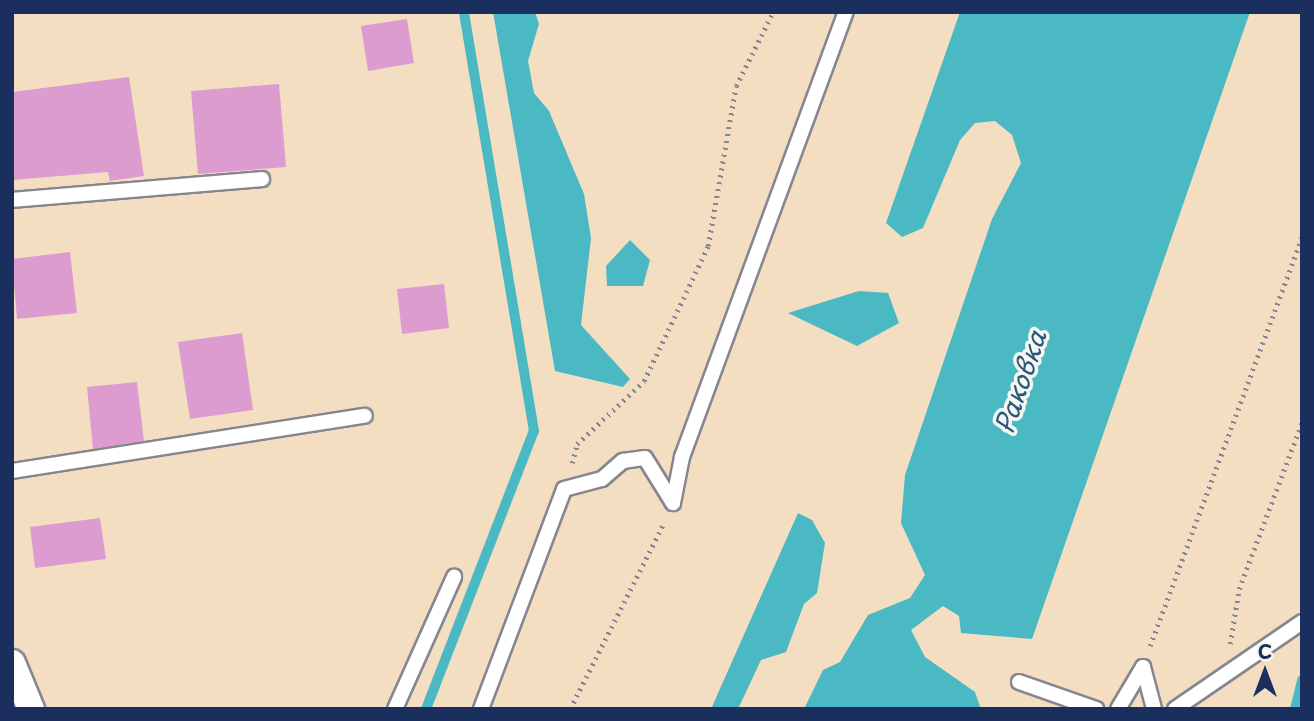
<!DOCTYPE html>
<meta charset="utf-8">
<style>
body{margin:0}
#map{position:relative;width:1314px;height:721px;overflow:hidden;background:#f3dec2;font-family:"Playpen Sans",sans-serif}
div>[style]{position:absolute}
.water>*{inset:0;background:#4ab9c3}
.stream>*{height:10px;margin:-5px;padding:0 5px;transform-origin:5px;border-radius:5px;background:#4ab9c3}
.building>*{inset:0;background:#dd9cd0}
.path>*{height:4.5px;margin-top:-2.25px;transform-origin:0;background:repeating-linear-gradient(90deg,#878690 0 2px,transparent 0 7px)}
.roads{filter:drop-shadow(2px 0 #878690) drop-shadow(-2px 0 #878690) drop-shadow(0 2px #878690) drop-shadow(0 -2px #878690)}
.lane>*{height:14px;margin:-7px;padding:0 7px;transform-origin:7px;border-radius:7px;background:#fff}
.street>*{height:26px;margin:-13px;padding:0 13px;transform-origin:13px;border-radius:13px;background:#fff}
span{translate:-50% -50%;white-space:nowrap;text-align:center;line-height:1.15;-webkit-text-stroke:7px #f6f6f2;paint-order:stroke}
.water-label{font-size:26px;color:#29587c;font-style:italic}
.frame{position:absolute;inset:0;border:14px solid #1b2f5e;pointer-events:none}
.north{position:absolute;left:1230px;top:637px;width:70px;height:70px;-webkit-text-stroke:5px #f6f6f2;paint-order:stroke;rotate:0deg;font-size:19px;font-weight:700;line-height:28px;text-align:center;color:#1b2f5e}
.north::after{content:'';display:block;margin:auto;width:24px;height:32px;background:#1b2f5e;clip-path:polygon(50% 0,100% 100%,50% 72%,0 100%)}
</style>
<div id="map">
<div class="water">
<div style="clip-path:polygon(493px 12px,535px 12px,539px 24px,528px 61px,534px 93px,549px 111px,584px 194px,591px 238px,581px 325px,630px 379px,623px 387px,555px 371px)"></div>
<div style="clip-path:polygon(960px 12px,1250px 12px,1032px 639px,961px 633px,959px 616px,943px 606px,911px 630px,925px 657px,975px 692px,981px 709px,804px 709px,823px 670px,840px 662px,868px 615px,910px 598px,925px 575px,901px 523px,905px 475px,992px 219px,1021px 163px,1012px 135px,995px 121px,975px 123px,960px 140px,923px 228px,902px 237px,886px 223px)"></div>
<div style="clip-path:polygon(630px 240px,650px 260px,643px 286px,607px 286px,606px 266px)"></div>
<div style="clip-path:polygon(859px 291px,888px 293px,899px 323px,857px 346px,788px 313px)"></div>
<div style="clip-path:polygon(798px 513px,812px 520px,825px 543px,817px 593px,804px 604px,786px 652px,761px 660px,738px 709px,711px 709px)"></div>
</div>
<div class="stream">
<div style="left:426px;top:709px;width:298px;rotate:-68.8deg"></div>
<div style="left:534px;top:431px;width:425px;rotate:-99.5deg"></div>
<div style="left:1295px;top:709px;width:30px;rotate:-76deg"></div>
</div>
<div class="building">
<div style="clip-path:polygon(407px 19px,414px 63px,368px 71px,361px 26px)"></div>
<div style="clip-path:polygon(129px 77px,144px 176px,110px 181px,108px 172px,12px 180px,12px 92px)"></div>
<div style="clip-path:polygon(279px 84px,286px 167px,198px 174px,191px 91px)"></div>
<div style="clip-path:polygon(70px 252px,77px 313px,17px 319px,12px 259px)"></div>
<div style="clip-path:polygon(444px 284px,449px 328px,402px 334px,397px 289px)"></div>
<div style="clip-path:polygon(242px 333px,253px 410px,190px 419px,178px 342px)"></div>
<div style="clip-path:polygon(137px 382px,144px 441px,93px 449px,87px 387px)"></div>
<div style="clip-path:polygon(100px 518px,106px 559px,35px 568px,30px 527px)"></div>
</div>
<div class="path">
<div style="left:572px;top:463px;width:20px;rotate:-75deg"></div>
<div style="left:577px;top:444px;width:92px;rotate:-43.2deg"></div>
<div style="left:644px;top:381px;width:149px;rotate:-64.6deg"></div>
<div style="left:708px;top:246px;width:162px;rotate:-80.1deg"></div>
<div style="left:736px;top:86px;width:83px;rotate:-63.4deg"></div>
<div style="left:1230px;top:644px;width:56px;rotate:-80.7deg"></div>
<div style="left:1239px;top:589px;width:178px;rotate:-69.3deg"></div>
<div style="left:1150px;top:646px;width:436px;rotate:-69.6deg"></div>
<div style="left:570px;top:709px;width:208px;rotate:-63.2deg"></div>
</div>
<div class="roads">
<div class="lane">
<div style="left:12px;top:200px;width:251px;rotate:-4.8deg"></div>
<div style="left:12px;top:471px;width:357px;rotate:-8.9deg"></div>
<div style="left:673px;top:503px;width:47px;rotate:-78.9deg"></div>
<div style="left:682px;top:457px;width:474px;rotate:-69.8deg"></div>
<div style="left:1143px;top:667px;width:43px;rotate:75.3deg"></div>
<div style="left:1019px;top:682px;width:82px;rotate:19.3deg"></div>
<div style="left:395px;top:709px;width:145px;rotate:-65.9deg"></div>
<div style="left:481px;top:709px;width:235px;rotate:-69.3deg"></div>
<div style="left:564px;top:489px;width:39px;rotate:-15deg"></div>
<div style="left:602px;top:479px;width:28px;rotate:-41deg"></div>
<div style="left:623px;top:461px;width:22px;rotate:-8deg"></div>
<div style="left:645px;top:458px;width:53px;rotate:58.1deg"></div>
<div style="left:1118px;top:709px;width:49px;rotate:-59.2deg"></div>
<div style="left:1175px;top:709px;width:154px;rotate:-34.4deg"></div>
</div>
<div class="street">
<div style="left:12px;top:663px;width:50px;rotate:67.6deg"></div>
</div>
</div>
<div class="water-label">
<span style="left:1020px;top:382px;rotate:-71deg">Раковка</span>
</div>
<div class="frame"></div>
<div class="north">С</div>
</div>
